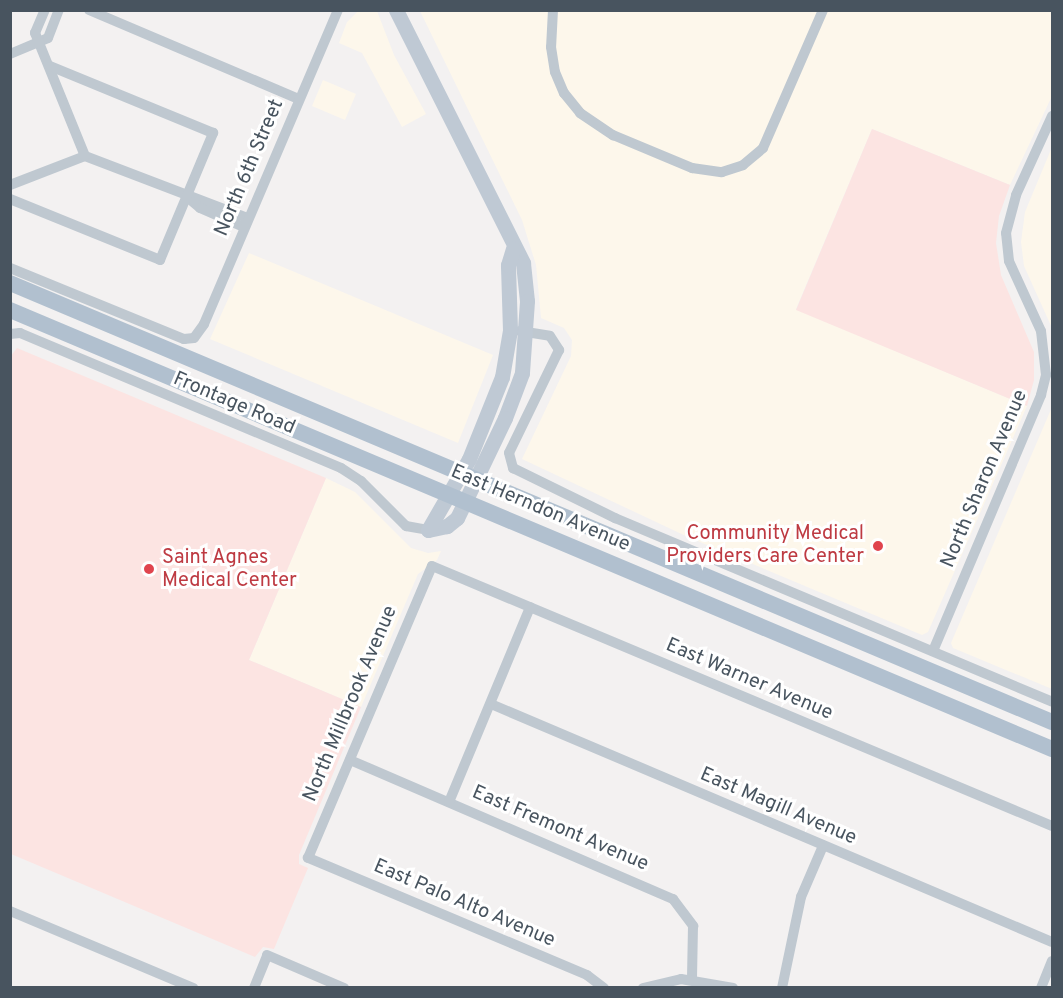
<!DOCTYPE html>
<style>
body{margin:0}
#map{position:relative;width:1063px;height:998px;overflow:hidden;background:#f3f1f1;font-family:Overpass,sans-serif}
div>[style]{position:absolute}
.commercial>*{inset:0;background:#fdf7eb}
.medical>*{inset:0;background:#fce4e2}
.street>*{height:10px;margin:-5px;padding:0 5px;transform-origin:5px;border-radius:5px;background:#bfc8d0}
.secondary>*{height:15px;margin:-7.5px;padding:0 7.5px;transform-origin:7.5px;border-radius:7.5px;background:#bfc9d4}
.primary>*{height:16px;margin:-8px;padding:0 8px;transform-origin:8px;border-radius:8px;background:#b1c0cf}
.dots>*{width:16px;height:16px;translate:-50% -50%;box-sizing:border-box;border:3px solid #fff;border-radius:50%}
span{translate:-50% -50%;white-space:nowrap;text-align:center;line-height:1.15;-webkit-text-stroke:6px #fff;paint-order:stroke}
.street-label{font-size:20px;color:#48545f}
.health-label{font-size:20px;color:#be3a42}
.right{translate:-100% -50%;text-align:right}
.left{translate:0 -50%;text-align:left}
.frame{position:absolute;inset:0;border:12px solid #48545f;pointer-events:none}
</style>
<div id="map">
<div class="commercial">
<div style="clip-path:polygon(358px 11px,377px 11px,394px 55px,426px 114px,402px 127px,362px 53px,339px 43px,347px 22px)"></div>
<div style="clip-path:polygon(420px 11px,1052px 11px,1052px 96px,1010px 185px,872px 129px,796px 309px,1027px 406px,928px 632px,922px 635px,688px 537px,522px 459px,571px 356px,572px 340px,564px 328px,541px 318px,536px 265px,522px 220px)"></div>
<div style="clip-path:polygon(323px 80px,356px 94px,345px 120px,312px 106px)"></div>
<div style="clip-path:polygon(1052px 147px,1052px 328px,1024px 266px,1021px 242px,1025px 212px)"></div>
<div style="clip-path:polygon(249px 253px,493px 355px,458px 443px,210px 339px)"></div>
<div style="clip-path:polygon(1052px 407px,1052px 689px,953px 648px,951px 643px)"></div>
<div style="clip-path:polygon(326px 478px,355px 492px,411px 548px,428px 553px,441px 551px,437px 560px,418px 574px,361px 707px,249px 660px)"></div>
</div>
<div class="medical">
<div style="clip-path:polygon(872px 129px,1010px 185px,999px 216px,996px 243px,1001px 275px,1034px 352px,1034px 380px,1027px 406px,796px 310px)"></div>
<div style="clip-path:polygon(17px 348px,326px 478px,249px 660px,361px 707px,299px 855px,299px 864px,308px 868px,274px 949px,263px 947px,255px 957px,11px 854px,10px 357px)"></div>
</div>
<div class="street">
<div style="left:89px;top:10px;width:228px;rotate:23deg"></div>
<div style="left:553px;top:10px;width:37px;rotate:93deg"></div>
<div style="left:551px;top:47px;width:25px;rotate:81deg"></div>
<div style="left:555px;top:72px;width:23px;rotate:67deg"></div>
<div style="left:564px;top:93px;width:26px;rotate:51deg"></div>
<div style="left:580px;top:113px;width:40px;rotate:34deg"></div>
<div style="left:613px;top:135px;width:86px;rotate:22.7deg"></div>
<div style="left:692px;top:168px;width:30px;rotate:8deg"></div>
<div style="left:722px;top:172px;width:22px;rotate:-18deg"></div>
<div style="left:743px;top:165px;width:26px;rotate:-40deg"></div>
<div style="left:763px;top:148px;width:150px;rotate:-66.5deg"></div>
<div style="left:10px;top:54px;width:41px;rotate:-22.8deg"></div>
<div style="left:48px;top:38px;width:30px;rotate:-69deg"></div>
<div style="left:85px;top:156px;width:173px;rotate:20.9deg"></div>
<div style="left:10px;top:185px;width:80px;rotate:-21.1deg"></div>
<div style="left:85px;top:156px;width:133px;rotate:-112.1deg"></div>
<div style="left:35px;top:33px;width:25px;rotate:-67deg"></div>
<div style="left:187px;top:197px;width:17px;rotate:40deg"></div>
<div style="left:200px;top:208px;width:48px;rotate:23.4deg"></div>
<div style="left:10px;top:199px;width:162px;rotate:22.1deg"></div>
<div style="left:160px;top:260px;width:138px;rotate:-67.3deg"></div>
<div style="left:213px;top:133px;width:176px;rotate:-157.7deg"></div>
<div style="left:10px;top:268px;width:188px;rotate:22.2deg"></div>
<div style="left:184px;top:339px;width:10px;rotate:-6deg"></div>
<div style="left:194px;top:338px;width:17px;rotate:-54deg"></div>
<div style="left:204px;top:324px;width:341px;rotate:-66.9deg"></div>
<div style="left:520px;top:331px;width:30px;rotate:9deg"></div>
<div style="left:550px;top:336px;width:17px;rotate:57deg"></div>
<div style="left:559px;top:350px;width:114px;rotate:115.9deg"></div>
<div style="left:509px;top:453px;width:16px;rotate:75deg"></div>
<div style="left:513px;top:468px;width:114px;rotate:26.1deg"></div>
<div style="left:615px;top:518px;width:474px;rotate:22.8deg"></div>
<div style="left:10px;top:334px;width:10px;rotate:-6deg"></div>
<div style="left:20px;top:333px;width:348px;rotate:22.8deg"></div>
<div style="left:341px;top:468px;width:24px;rotate:33deg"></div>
<div style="left:361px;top:481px;width:64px;rotate:45deg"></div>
<div style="left:406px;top:526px;width:22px;rotate:10deg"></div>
<div style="left:933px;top:651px;width:278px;rotate:-67.1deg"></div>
<div style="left:1041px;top:395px;width:21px;rotate:-76deg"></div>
<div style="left:1046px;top:375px;width:44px;rotate:-96.5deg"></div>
<div style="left:1041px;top:331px;width:77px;rotate:-114.6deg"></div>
<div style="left:1009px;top:261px;width:28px;rotate:-96deg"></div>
<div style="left:1006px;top:233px;width:39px;rotate:-75deg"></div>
<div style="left:1016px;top:195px;width:87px;rotate:-65.5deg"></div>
<div style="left:491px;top:704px;width:609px;rotate:22.99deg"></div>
<div style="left:350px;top:760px;width:352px;rotate:23.3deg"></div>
<div style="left:673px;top:899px;width:34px;rotate:53deg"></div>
<div style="left:693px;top:926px;width:54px;rotate:91.1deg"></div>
<div style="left:449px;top:802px;width:211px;rotate:-67.4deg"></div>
<div style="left:10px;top:911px;width:199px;rotate:22.8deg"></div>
<div style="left:254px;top:988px;width:35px;rotate:-68deg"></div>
<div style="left:267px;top:955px;width:84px;rotate:23.2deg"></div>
<div style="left:604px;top:988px;width:21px;rotate:-143deg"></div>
<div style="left:587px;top:975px;width:303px;rotate:-157.2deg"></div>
<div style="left:308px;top:858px;width:317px;rotate:-67deg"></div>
<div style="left:432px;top:566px;width:672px;rotate:22.75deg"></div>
<div style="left:643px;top:988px;width:39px;rotate:-13deg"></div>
<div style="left:681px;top:979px;width:53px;rotate:9.8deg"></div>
<div style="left:782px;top:988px;width:93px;rotate:-78.2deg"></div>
<div style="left:801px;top:897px;width:56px;rotate:-66.7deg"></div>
<div style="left:1041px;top:988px;width:29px;rotate:-68deg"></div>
</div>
<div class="secondary">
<div style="left:396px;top:10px;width:283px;rotate:63.3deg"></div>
<div style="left:523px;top:263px;width:38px;rotate:84deg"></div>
<div style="left:527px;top:301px;width:72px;rotate:94deg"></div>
<div style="left:522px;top:373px;width:48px;rotate:110.7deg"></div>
<div style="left:505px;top:418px;width:111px;rotate:115.6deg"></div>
<div style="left:457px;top:518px;width:13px;rotate:141deg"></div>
<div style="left:447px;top:526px;width:19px;rotate:168deg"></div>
<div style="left:428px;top:530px;width:82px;rotate:-60deg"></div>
<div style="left:469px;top:459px;width:88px;rotate:-68.1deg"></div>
<div style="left:502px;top:377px;width:48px;rotate:-80.3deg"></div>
<div style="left:510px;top:330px;width:65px;rotate:-91.8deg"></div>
<div style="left:508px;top:265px;width:17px;rotate:-73deg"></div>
</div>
<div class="primary">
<div style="left:10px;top:283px;width:1131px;rotate:22.85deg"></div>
<div style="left:10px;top:310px;width:1131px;rotate:22.85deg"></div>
</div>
<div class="dots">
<div style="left:878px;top:546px;background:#e0444e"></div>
<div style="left:149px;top:569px;background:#e0444e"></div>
</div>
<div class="street-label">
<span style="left:250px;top:168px;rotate:-67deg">North 6th Street</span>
<span style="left:234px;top:404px;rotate:23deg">Frontage Road</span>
<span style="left:985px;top:479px;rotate:-67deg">North Sharon Avenue</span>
<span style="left:540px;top:509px;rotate:23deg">East Herndon Avenue</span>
<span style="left:749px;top:680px;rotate:23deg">East Warner Avenue</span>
<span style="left:351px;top:704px;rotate:-67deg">North Millbrook Avenue</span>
<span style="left:778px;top:807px;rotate:23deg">East Magill Avenue</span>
<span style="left:560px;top:829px;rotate:23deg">East Fremont Avenue</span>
<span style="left:464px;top:904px;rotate:23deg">East Palo Alto Avenue</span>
</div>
<div class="health-label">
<span class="right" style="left:864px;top:546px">Community Medical<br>Providers Care Center</span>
<span class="left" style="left:162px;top:570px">Saint Agnes<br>Medical Center</span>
</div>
<div class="frame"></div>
</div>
